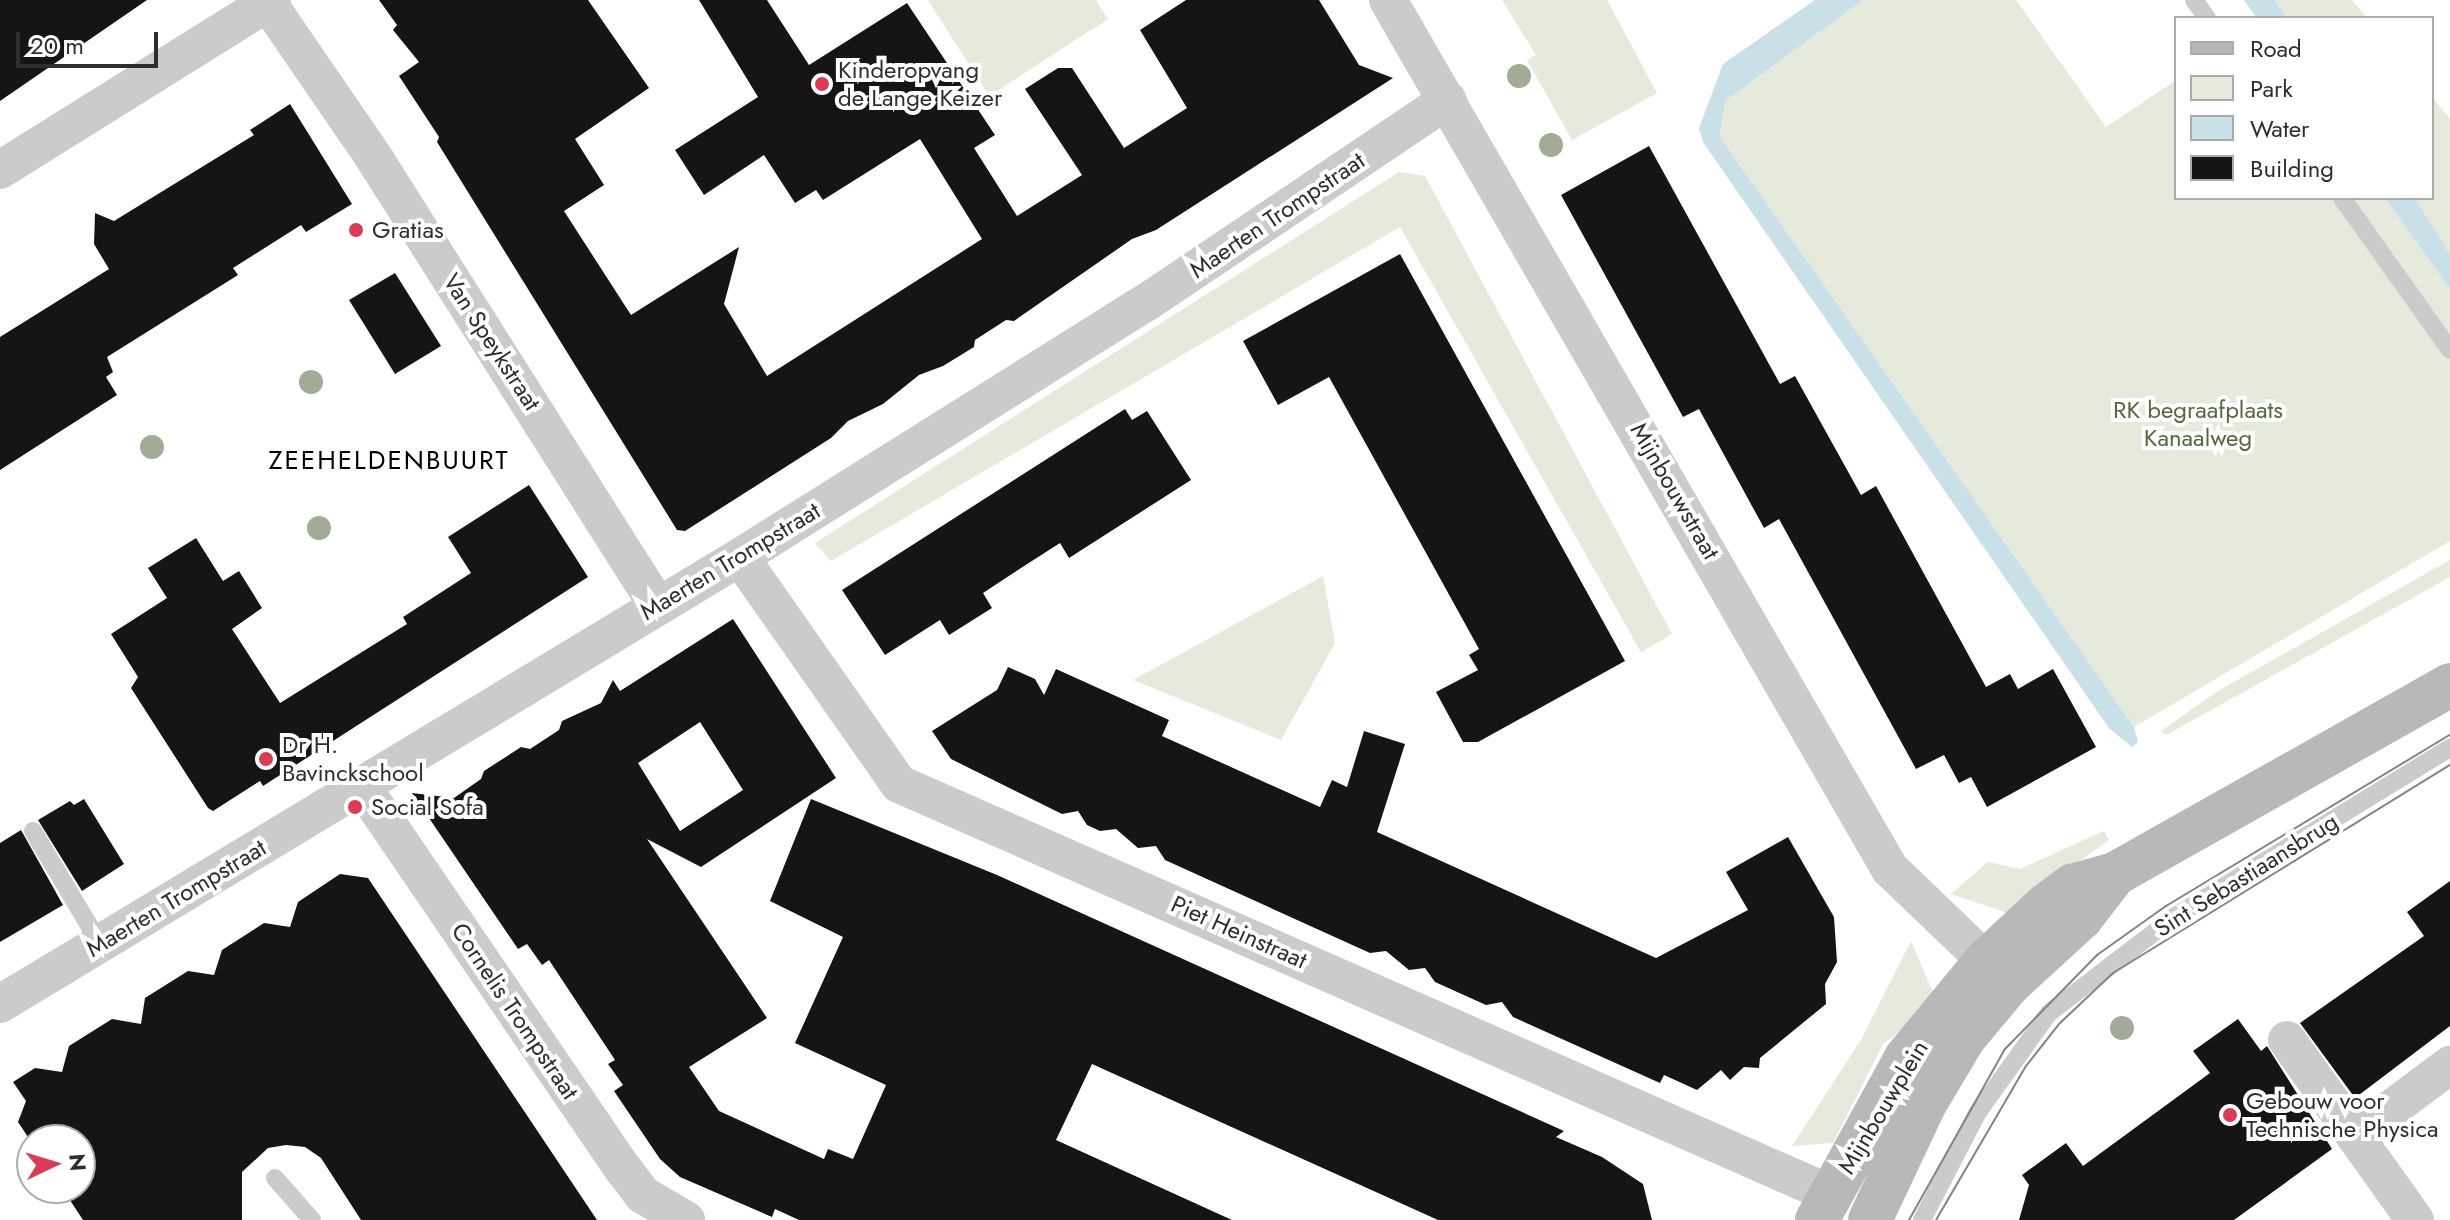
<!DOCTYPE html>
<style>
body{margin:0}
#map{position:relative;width:2450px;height:1220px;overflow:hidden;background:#fff;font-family:Jost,sans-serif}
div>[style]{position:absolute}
.green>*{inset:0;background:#e5eadc}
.water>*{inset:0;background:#cae0e9}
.building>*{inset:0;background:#151515}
.lane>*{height:18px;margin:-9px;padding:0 9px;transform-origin:9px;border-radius:9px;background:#cbcbcb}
.street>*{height:38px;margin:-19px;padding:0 19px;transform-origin:19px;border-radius:19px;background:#cbcbcb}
.secondary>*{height:44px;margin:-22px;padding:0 22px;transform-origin:22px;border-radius:22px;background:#b8b8b8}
.tram>*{height:2px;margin:-1px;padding:0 1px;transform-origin:1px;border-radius:1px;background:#838383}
.trees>*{width:24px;height:24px;margin:-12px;border-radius:50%;background:#a2ab95}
.dots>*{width:22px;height:22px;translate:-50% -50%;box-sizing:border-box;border:4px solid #fff;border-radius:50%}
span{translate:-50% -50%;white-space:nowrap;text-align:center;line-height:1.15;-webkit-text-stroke:8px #fff;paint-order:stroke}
.poi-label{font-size:24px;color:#2e2e2e}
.left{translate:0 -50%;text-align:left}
.street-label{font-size:24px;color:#2e2e2e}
.park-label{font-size:24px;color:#55673e}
.neighbourhood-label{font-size:26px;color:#000;letter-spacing:2px}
.legend{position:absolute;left:2174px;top:16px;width:260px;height:184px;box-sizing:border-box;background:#fff;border:2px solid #ababab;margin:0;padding:10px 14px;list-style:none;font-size:24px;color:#2e2e2e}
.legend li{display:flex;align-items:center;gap:16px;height:40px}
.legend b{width:40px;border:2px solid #ababab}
.north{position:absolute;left:16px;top:1124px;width:80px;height:80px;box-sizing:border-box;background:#fff;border:2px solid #ababab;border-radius:50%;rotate:86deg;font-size:22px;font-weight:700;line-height:32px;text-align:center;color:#2e2e2e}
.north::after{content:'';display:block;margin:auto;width:28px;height:36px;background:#da3b57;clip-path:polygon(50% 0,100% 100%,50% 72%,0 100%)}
.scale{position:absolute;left:16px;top:32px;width:142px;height:36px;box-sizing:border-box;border:4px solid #2e2e2e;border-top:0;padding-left:10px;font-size:24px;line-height:28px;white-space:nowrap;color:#2e2e2e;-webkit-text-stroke:6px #fff;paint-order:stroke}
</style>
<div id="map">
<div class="green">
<div style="clip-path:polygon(928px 0,1096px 0,1108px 19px,989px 96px)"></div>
<div style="clip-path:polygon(1502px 0,1607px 0,1657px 93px,1572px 140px,1527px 60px,1536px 55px)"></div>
<div style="clip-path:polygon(1863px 0,2016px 0,2106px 127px,2176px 80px,2176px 198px,2385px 198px,2450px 289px,2450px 541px,2134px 727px,1720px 137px,1725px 101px)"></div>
<div style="clip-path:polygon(2275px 0,2352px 0,2367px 18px,2287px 18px)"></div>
<div style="clip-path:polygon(2432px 97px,2450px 119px,2450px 254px,2415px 198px,2432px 198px)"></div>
<div style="clip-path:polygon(1399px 172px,1425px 176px,1672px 634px,1641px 652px,1400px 227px,831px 561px,815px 543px)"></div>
<div style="clip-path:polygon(2450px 560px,2450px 577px,2166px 735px,2161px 731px,2218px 691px)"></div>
<div style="clip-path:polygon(1323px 576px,1335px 643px,1281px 740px,1133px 680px)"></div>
<div style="clip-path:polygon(2104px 831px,2109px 840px,2008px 913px,1951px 894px,1988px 862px,2020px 869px)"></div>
<div style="clip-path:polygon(1911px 941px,1934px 995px,1931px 1009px,1883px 1044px,1833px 1143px,1792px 1146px,1861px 1040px)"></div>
</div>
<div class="water">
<div style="clip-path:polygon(1815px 0,1863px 0,1725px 101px,1720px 137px,2134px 727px,2138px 742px,2132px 747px,2109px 728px,1703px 142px,1699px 128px,1723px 64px)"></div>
<div style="clip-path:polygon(2244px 0,2275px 0,2287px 18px,2257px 18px)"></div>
<div style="clip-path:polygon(2385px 198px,2415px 198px,2450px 254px,2450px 289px)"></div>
</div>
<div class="building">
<div style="clip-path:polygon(0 0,147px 0,0 101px)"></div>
<div style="clip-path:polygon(379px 0,588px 0,649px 88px,575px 139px,604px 185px,564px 211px,631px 315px,739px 247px,724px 304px,767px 376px,982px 239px,920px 139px,823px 200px,816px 190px,795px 203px,764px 155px,704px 195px,675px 150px,758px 97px,699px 0,767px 0,809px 65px,907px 3px,995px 135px,974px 148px,1017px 216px,1082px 175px,1025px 89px,1058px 68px,1072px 68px,1124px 148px,1187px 108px,1140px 30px,1186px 0,1319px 0,1359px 65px,1393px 78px,1156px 230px,1132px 239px,1014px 321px,1006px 320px,975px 340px,974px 347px,943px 366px,919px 375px,883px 404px,848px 421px,831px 438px,685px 531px,677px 530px,437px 142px,439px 137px,399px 76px,419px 62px,393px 30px,397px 25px)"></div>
<div style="clip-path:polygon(290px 104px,352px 204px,306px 232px,301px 225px,233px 268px,238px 275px,107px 357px,113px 372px,106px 377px,117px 395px,0 470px,0 337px,109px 269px,94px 244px,95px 213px,114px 221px,254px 135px,250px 130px)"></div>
<div style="clip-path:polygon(1649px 146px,1780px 384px,1795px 376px,1861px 495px,1876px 486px,1986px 687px,2010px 674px,2018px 689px,2053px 669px,2096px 747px,1987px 807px,1971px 777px,1959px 783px,1944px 755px,1916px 769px,1779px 519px,1764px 528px,1699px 409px,1683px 417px,1561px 195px)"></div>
<div style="clip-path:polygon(1400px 254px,1625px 661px,1478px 742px,1463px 742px,1436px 692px,1478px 670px,1469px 655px,1479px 649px,1329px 377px,1278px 405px,1243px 341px)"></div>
<div style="clip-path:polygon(395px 273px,441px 346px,395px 374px,349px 300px)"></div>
<div style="clip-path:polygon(1125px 409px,1132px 420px,1147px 411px,1191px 480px,1069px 558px,1060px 543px,1021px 568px,983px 593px,992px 608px,949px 635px,940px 620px,885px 655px,842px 590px)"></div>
<div style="clip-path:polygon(529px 485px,588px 577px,263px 786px,260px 781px,213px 811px,208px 808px,131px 688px,138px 677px,111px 634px,167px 598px,148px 568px,196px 538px,223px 581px,239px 571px,262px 608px,232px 629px,280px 703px,407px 624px,403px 617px,471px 573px,448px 537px)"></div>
<div style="clip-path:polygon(evenodd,733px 619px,836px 778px,701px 867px,647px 839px,767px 1018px,689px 1067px,719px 1111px,824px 1159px,828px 1149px,853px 1159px,886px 1085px,795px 1043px,843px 937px,770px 901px,811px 799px,997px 875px,1564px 1131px,1556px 1137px,1602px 1157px,1643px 1184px,1652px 1220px,1438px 1220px,1092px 1064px,1056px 1140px,1232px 1220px,799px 1220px,775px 1209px,772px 1217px,680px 1177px,660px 1159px,614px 1091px,623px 1085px,608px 1064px,615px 1060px,549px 960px,542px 965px,527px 944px,518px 949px,412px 793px,454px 798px,481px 779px,484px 771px,521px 747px,530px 749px,559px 730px,562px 721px,601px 703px,613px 680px,620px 691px,733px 619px,700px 722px,743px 790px,680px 831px,638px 763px,700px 722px)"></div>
<div style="clip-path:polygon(1008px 667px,1035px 679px,1044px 695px,1056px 669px,1169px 720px,1162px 736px,1320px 807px,1332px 780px,1347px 787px,1364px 731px,1405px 744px,1377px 832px,1656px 958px,1748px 910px,1726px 872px,1788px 837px,1834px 917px,1837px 962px,1825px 984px,1826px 1004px,1760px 1058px,1759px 1068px,1744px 1067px,1730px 1080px,1721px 1070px,1697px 1090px,1664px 1075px,1660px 1083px,1513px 1017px,1502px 1002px,1486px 1005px,1435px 982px,1425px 968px,1409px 970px,1386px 951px,1370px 953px,1165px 860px,1156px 846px,1138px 848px,1116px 829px,1100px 831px,1087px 825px,1078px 811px,1062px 814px,951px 759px,932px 731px,997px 690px)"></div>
<div style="clip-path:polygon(84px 799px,124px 864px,82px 891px,38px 820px,70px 801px,74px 805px)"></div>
<div style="clip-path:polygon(21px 830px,63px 905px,0 942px,0 843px)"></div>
<div style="clip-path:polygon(340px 874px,368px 878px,597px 1220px,361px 1220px,321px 1158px,305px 1147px,286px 1145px,268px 1148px,242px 1172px,242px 1220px,83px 1220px,62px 1188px,80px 1188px,80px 1140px,32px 1143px,18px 1122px,26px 1101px,13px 1082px,35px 1068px,62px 1072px,69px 1046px,112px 1019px,141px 1024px,145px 998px,188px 971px,214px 975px,222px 950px,264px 923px,290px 927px,298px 902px)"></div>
<div style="clip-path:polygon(2450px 881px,2450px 1026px,2355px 1098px,2300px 1023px,2424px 936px,2407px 912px)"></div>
<div style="clip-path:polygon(2238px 1019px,2261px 1051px,2267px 1046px,2332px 1149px,2234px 1220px,2019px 1220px,2029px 1185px,2022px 1175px,2066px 1143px,2083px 1166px,2210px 1073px,2193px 1051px)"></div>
</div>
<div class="lane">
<div style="left:2194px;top:0;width:22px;rotate:54deg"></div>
<div style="left:2342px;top:198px;width:186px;rotate:54.6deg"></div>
<div style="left:33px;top:831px;width:131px;rotate:59.3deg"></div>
<div style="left:275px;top:1178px;width:56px;rotate:48.6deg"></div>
<div style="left:1922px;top:1220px;width:122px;rotate:-62.6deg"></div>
<div style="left:1978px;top:1112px;width:122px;rotate:-54.4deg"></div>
<div style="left:2049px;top:1013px;width:158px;rotate:-37.5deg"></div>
<div style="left:2174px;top:917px;width:324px;rotate:-31.5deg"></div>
</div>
<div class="street">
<div style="left:1388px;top:0;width:1004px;rotate:59.99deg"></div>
<div style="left:1890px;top:869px;width:133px;rotate:43.8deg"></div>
<div style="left:268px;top:3px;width:191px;rotate:55.6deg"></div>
<div style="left:376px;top:161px;width:525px;rotate:57.67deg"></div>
<div style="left:0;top:170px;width:321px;rotate:-32deg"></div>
<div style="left:740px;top:557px;width:277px;rotate:55deg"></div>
<div style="left:899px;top:784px;width:1018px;rotate:23.75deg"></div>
<div style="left:361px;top:785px;width:466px;rotate:55.7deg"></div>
<div style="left:624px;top:1170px;width:31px;rotate:53deg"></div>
<div style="left:643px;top:1195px;width:50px;rotate:30.2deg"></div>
<div style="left:0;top:1004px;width:865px;rotate:-31.13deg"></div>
<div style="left:740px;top:557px;width:480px;rotate:-32.1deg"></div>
<div style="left:1147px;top:302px;width:362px;rotate:-33.9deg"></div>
<div style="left:2287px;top:1040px;width:221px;rotate:54.6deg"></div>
<div style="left:2355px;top:1136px;width:119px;rotate:-36.8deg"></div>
</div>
<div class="secondary">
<div style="left:1817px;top:1220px;width:185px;rotate:-61.2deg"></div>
<div style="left:1906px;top:1058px;width:126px;rotate:-50.5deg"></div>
<div style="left:1986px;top:961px;width:81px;rotate:-43deg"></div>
<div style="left:2045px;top:906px;width:34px;rotate:-37deg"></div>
<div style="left:2072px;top:886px;width:45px;rotate:-15.6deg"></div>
<div style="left:2115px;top:874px;width:385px;rotate:-29.4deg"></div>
<div style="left:1870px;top:1220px;width:127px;rotate:-64.8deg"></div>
<div style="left:1924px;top:1105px;width:78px;rotate:-59.2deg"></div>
<div style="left:1964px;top:1038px;width:69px;rotate:-50.3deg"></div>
<div style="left:2008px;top:985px;width:99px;rotate:-42.5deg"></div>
<div style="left:2081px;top:918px;width:56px;rotate:-52.3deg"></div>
</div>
<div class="tram">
<div style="left:1909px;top:1220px;width:196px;rotate:-60.7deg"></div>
<div style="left:2005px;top:1049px;width:132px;rotate:-45.6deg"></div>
<div style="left:2097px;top:955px;width:85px;rotate:-35.4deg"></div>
<div style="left:2166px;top:906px;width:332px;rotate:-31.1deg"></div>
<div style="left:1936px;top:1220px;width:178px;rotate:-59.7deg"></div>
<div style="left:2026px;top:1066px;width:53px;rotate:-51.8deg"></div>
<div style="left:2059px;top:1024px;width:74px;rotate:-43.4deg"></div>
<div style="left:2113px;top:973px;width:396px;rotate:-31.7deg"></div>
</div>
<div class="trees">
<div style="left:1519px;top:76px"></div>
<div style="left:1551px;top:145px"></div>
<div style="left:311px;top:382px"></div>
<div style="left:152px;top:447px"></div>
<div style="left:319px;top:528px"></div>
<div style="left:2122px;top:1028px"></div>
</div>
<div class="dots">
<div style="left:822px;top:84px;background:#da3b57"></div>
<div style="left:356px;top:230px;background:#da3b57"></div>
<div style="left:266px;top:759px;background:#da3b57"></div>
<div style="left:355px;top:807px;background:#da3b57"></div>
<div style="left:2230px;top:1115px;background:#da3b57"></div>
</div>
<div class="poi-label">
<span class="left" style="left:838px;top:84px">Kinderopvang<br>de Lange Keizer</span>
<span class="left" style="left:372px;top:230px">Gratias</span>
<span class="left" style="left:282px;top:759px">Dr H.<br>Bavinckschool</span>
<span class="left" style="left:371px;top:807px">Social Sofa</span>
<span class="left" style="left:2246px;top:1115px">Gebouw voor<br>Technische Physica</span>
</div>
<div class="street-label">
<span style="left:1277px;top:215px;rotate:-34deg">Maerten Trompstraat</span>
<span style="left:492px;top:342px;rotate:57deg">Van Speykstraat</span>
<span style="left:1675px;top:491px;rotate:60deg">Mijnbouwstraat</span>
<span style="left:730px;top:561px;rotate:-31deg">Maerten Trompstraat</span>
<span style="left:2246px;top:875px;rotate:-32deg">Sint Sebastiaansbrug</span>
<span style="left:176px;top:898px;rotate:-31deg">Maerten Trompstraat</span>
<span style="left:1239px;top:932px;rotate:24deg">Piet Heinstraat</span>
<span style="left:515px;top:1011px;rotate:56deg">Cornelis Trompstraat</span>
<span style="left:1883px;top:1107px;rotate:-59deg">Mijnbouwplein</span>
</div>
<div class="park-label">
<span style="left:2198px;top:424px">RK begraafplaats<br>Kanaalweg</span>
</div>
<div class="neighbourhood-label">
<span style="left:389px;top:461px">ZEEHELDENBUURT</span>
</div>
<ul class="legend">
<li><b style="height:10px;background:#b8b8b8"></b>Road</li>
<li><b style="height:22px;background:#e5eadc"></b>Park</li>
<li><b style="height:22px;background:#cae0e9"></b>Water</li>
<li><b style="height:22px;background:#151515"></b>Building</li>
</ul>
<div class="north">N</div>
<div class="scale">20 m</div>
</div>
